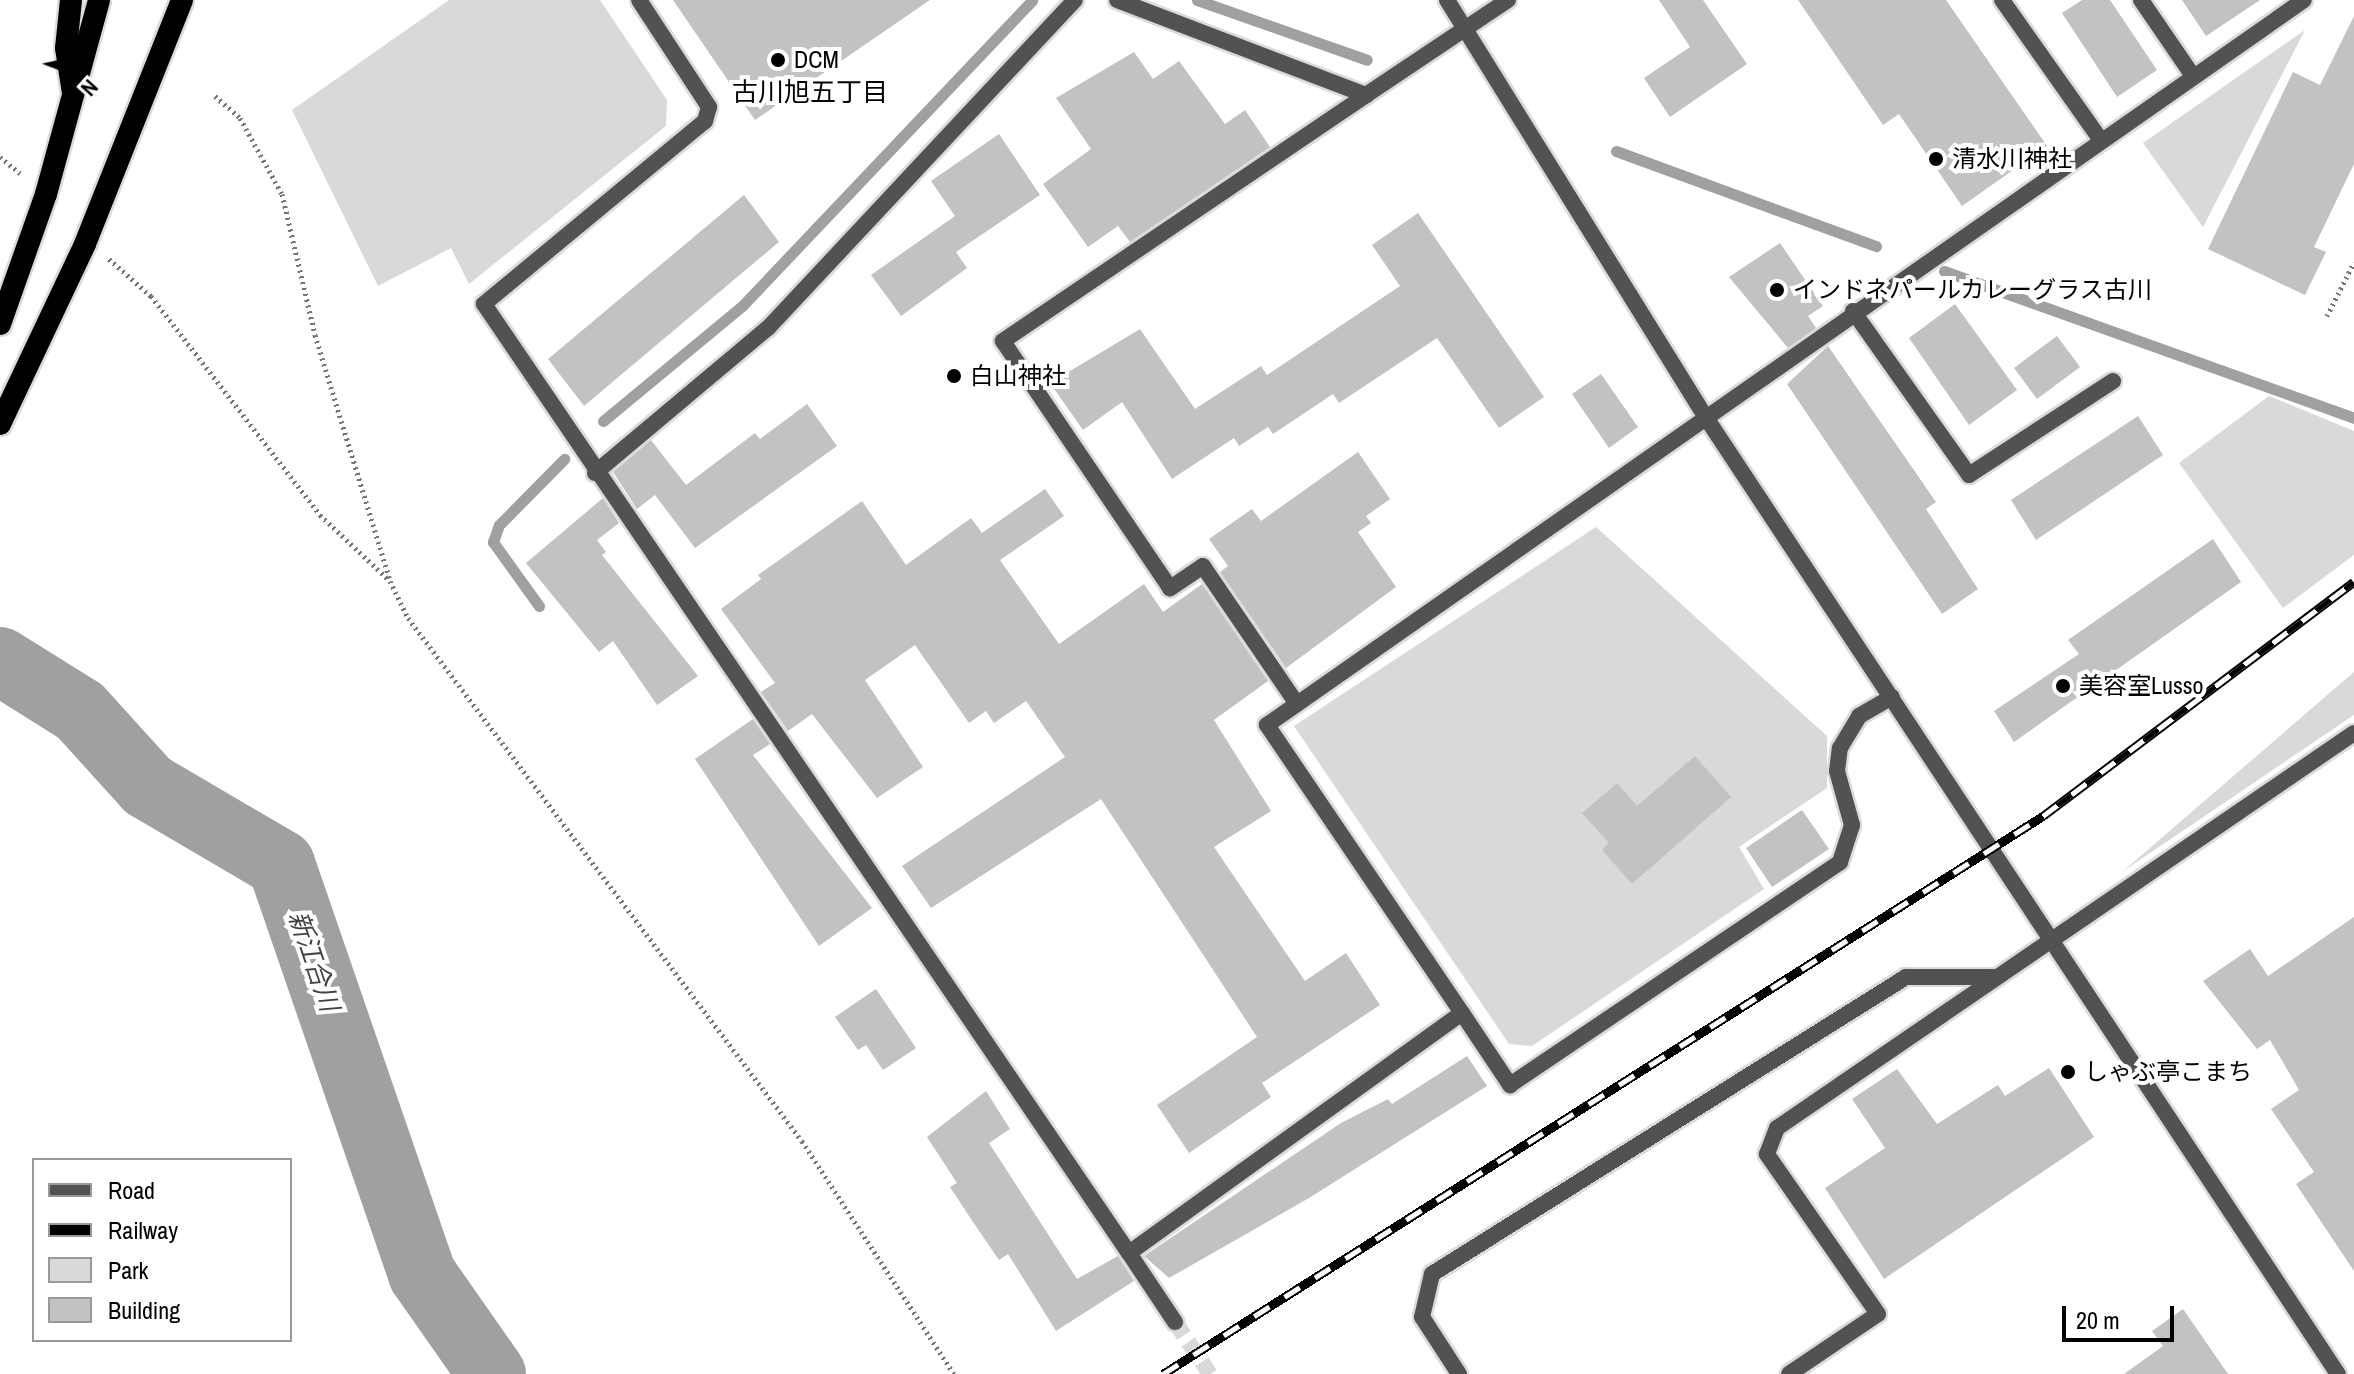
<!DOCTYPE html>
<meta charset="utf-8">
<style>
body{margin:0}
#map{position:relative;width:2354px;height:1374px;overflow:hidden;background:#fff;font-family:"Archivo Narrow","Noto Sans JP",sans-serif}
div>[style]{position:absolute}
.green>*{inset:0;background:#d9d9d9}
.stream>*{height:11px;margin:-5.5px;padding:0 5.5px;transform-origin:5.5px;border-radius:5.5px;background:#a0a0a0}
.river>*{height:68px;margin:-34px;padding:0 34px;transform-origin:34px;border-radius:34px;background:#a0a0a0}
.building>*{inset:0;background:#c2c2c2}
.minor-tunnel>*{height:16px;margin-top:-8px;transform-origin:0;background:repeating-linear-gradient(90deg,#d9d9d9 0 16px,transparent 0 24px)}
.path>*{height:5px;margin-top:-2.5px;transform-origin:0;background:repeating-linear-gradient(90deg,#747474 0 2px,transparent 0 6px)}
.roads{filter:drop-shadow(2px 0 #dbdbdb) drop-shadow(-2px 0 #dbdbdb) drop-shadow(0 2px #dbdbdb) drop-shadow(0 -2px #dbdbdb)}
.service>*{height:16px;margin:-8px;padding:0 8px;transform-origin:8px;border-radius:8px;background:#525252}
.minor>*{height:16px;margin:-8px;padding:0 8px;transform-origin:8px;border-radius:8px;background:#525252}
.tertiary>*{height:16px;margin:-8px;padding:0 8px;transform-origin:8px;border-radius:8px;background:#525252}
.trunk>*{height:22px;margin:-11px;padding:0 11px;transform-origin:11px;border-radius:11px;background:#000}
.rail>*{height:9px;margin-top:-4.5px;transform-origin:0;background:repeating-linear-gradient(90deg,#fff 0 18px,#000 0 36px);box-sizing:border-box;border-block:2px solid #000}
.dots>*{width:22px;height:22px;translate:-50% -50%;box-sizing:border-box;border:4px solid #fff;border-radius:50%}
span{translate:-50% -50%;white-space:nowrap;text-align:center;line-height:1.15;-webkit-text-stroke:8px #fff;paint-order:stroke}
.poi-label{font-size:24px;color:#000}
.left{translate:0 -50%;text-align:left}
.neighbourhood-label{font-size:26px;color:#000}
.water-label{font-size:26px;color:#414141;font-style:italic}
.legend{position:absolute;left:32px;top:1158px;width:260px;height:184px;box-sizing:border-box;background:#fff;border:2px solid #999;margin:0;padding:10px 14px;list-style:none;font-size:24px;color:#000}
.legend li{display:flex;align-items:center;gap:16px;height:40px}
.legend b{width:40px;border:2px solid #999}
.north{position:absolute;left:32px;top:32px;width:80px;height:80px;-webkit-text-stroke:6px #fff;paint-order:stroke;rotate:132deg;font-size:22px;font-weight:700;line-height:32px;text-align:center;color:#000}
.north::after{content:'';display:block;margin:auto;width:28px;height:36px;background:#000;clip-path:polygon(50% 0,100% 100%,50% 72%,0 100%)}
.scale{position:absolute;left:2062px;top:1306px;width:112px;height:36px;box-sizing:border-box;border:4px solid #000;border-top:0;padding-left:10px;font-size:24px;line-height:28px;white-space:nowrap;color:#000;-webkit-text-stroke:6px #fff;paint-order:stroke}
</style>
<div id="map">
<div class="green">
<div style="clip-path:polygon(449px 0,600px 0,667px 100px,666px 126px,469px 284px,451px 248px,378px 286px,292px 110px)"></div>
<div style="clip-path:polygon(2305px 30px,2203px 227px,2143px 143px)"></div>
<div style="clip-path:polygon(2269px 396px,2354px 431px,2354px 555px,2283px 608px,2179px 463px)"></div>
<div style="clip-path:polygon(1596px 527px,1827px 736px,1827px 788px,1739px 847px,1764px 889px,1532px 1046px,1509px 1044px,1294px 726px)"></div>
<div style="clip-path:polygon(2354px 672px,2354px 715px,2122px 872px)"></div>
</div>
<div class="stream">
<div style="left:1197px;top:0;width:180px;rotate:19.4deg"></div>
<div style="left:1616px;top:151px;width:277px;rotate:20.1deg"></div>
<div style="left:1944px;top:271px;width:436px;rotate:19.7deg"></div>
<div style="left:603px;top:421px;width:182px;rotate:-39.6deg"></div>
<div style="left:743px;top:305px;width:420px;rotate:-46.5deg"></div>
<div style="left:539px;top:606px;width:79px;rotate:-125.7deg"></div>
<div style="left:493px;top:542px;width:18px;rotate:-71deg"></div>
<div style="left:499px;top:525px;width:93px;rotate:-45.4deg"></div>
</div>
<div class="river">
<div style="left:0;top:661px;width:94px;rotate:32deg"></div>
<div style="left:80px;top:711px;width:101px;rotate:47.8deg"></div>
<div style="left:148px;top:786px;width:154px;rotate:30.4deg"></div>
<div style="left:281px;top:864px;width:434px;rotate:71deg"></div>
<div style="left:422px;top:1274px;width:122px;rotate:55deg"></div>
</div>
<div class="building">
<div style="clip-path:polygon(673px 0,930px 0,755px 120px)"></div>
<div style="clip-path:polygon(1659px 0,1703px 0,1747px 64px,1670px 117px,1644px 78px,1690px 47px)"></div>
<div style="clip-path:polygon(1798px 0,1946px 0,2047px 146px,1962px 206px,1899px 114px,1883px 125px)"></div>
<div style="clip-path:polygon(2082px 0,2110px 0,2157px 70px,2117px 97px,2062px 13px)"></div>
<div style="clip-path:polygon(2182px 0,2260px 0,2206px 36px)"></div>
<div style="clip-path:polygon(2354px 16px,2354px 164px,2314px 247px,2326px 252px,2305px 295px,2208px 249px,2293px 72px,2320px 85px)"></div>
<div style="clip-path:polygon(1134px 52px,1153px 79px,1179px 61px,1225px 124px,1245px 110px,1270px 147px,1130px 242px,1118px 226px,1088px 247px,1043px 184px,1091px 149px,1056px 98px)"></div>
<div style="clip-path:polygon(999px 134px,1040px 195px,956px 252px,967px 268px,901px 316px,871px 275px,955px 216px,931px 181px)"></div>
<div style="clip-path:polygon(744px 195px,779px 242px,584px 406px,548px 359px)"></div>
<div style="clip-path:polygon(1418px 213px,1544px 397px,1499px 428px,1437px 338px,1339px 403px,1333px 394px,1273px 434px,1268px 427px,1239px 446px,1234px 438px,1172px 479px,1122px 402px,1083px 430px,1050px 383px,1140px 329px,1195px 409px,1261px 366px,1267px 375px,1400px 286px,1372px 245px)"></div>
<div style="clip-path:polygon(1780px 243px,1823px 306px,1808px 316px,1816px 328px,1788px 348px,1729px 277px)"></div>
<div style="clip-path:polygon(1955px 304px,2017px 390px,1969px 425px,1909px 338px)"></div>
<div style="clip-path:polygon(2057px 336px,2080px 367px,2037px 399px,2014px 368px)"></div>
<div style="clip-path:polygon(1828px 346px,1936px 502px,1926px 509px,1978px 589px,1942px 614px,1787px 384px)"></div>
<div style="clip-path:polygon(1601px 374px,1638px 427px,1609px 448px,1572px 394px)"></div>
<div style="clip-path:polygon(807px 404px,837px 446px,695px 548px,655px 495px,637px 509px,613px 472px,651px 440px,686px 485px,755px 433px,760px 439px)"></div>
<div style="clip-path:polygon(2138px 416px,2163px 455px,2036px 540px,2011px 500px)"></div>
<div style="clip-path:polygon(1358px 452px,1390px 499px,1366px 516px,1371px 523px,1358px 532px,1396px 587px,1286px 668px,1220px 572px,1228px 566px,1209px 539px,1252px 509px,1261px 521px)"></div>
<div style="clip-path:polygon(1045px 489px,1064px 516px,1000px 560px,1059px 644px,1144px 584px,1163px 612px,1202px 584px,1268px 681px,1214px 720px,1271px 811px,1214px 847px,1305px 981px,1346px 953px,1380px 1005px,1262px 1083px,1271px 1097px,1189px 1153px,1157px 1105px,1257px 1037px,1101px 799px,931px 908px,902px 866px,1065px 757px,1026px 701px,994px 723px,986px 711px,969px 723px,915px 645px,865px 680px,923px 767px,877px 798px,812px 714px,788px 731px,761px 692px,775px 683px,721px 609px,761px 579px,758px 575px,862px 501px,906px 565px,971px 518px,982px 533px)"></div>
<div style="clip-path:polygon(603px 498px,619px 523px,597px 540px,606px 552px,602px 555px,698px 676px,657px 705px,613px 641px,599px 652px,526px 563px)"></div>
<div style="clip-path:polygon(2213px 539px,2241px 582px,2014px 742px,1994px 711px,2079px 654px,2068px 640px)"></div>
<div style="clip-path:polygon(753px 719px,770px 744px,753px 755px,872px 908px,819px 946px,695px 759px)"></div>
<div style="clip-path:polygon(1695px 756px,1731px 797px,1632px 884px,1602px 850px,1609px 843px,1582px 813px,1617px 783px,1637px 806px)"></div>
<div style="clip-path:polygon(1802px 810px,1829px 849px,1772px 887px,1746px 848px)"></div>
<div style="clip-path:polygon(2354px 917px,2354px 1271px,2296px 1184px,2314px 1172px,2271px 1109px,2299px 1090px,2270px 1040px,2257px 1049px,2203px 981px,2250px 949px,2268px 976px)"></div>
<div style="clip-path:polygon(876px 989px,916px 1048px,883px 1070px,866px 1045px,858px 1050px,835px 1017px)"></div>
<div style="clip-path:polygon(1467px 1056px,1487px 1086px,1309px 1198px,1169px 1278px,1144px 1256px,1341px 1123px,1388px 1099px,1392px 1104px)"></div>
<div style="clip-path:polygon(2049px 1068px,2094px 1137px,1884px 1279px,1825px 1188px,1885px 1148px,1852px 1099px,1897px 1069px,1937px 1124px,1998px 1085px,2005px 1096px)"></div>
<div style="clip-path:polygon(986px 1091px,1010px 1129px,989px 1143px,1077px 1279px,1118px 1256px,1134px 1281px,1056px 1331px,1008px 1254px,999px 1260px,971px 1219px,950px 1187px,957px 1183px,927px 1137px)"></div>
<div style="clip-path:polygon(2183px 1309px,2228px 1374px,2124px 1374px,2163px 1346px,2152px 1331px)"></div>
</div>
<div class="minor-tunnel">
<div style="left:1175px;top:1322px;width:63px;rotate:56.1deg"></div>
</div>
<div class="path">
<div style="left:215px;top:96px;width:33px;rotate:41deg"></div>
<div style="left:240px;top:118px;width:87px;rotate:61.1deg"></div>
<div style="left:282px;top:194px;width:145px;rotate:76.8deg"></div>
<div style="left:315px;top:335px;width:257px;rotate:73deg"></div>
<div style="left:390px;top:581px;width:41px;rotate:64.1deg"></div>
<div style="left:408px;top:618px;width:655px;rotate:53.01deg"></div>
<div style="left:802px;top:1141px;width:278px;rotate:56.9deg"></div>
<div style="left:0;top:157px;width:26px;rotate:39deg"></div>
<div style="left:109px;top:259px;width:56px;rotate:41.4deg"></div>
<div style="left:151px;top:296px;width:277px;rotate:52.3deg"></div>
<div style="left:320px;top:515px;width:93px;rotate:43.3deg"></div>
<div style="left:2327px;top:316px;width:60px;rotate:-63.4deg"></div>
</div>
<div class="roads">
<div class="service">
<div style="left:2141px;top:0;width:92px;rotate:55.6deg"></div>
</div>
<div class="minor">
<div style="left:639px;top:0;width:128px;rotate:56.8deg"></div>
<div style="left:709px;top:107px;width:15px;rotate:106deg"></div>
<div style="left:705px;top:121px;width:287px;rotate:140.4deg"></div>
<div style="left:484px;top:304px;width:1147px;rotate:55.8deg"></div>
<div style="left:1129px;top:1253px;width:410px;rotate:-35.8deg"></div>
<div style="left:1462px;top:1013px;width:87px;rotate:56.3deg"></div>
<div style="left:1510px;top:1085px;width:398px;rotate:-34deg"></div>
<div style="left:1840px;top:862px;width:39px;rotate:-72deg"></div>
<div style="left:1852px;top:825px;width:56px;rotate:-105.5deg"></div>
<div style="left:1837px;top:771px;width:23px;rotate:-83deg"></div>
<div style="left:1840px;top:748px;width:37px;rotate:-59deg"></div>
<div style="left:1859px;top:716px;width:38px;rotate:-30deg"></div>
<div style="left:1117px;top:0;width:267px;rotate:20.9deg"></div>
<div style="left:1366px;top:95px;width:171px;rotate:-33.8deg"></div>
<div style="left:2002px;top:0;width:170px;rotate:54.8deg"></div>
<div style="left:1853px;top:311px;width:201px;rotate:54.7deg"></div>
<div style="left:1969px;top:475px;width:172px;rotate:-33.1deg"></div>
<div style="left:595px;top:473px;width:226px;rotate:-40deg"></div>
<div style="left:768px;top:328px;width:449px;rotate:-46.9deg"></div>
<div style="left:1297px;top:704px;width:167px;rotate:-124.3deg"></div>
<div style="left:1203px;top:566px;width:40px;rotate:146deg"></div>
<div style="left:1170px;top:588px;width:298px;rotate:-124.1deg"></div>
<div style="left:1003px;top:341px;width:439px;rotate:-34.1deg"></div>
<div style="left:1462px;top:1013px;width:348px;rotate:-124.1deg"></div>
<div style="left:1267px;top:725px;width:1265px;rotate:-34.96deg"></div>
<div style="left:1129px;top:1253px;width:83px;rotate:56.3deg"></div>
<div style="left:1459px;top:1374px;width:68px;rotate:-123deg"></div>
<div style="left:1422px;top:1317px;width:44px;rotate:-76.9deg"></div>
<div style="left:1432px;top:1274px;width:559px;rotate:-32.07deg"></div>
<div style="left:1906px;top:977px;width:87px"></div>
<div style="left:1789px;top:1374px;width:107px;rotate:-34deg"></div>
<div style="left:1878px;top:1314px;width:195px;rotate:-124.8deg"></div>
<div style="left:1767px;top:1154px;width:28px;rotate:-69deg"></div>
<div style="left:1777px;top:1128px;width:699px;rotate:-34.39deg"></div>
</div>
<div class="tertiary">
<div style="left:1447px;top:0;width:490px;rotate:58.2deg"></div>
<div style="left:1705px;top:416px;width:1148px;rotate:56.55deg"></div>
</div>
<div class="trunk">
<div style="left:71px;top:0;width:48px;rotate:95.9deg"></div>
<div style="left:66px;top:48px;width:46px;rotate:81.2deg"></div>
<div style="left:0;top:324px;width:138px;rotate:-70.5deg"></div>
<div style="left:46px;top:194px;width:201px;rotate:-74.7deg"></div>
<div style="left:0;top:424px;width:199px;rotate:-64.7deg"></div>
<div style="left:85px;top:244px;width:263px;rotate:-68.3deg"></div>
</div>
</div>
<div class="rail">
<div style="left:1163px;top:1374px;width:1042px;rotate:-32.38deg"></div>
<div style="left:2043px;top:816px;width:389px;rotate:-37deg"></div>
</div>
<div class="dots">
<div style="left:778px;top:60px;background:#000"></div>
<div style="left:1936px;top:159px;background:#000"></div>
<div style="left:1777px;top:290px;background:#000"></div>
<div style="left:954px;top:376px;background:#000"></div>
<div style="left:2063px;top:686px;background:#000"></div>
<div style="left:2068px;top:1072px;background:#000"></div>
</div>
<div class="poi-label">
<span class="left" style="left:794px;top:60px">DCM</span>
<span class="left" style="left:1952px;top:159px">清水川神社</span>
<span class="left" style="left:1793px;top:290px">インドネパールカレーグラス古川</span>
<span class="left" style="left:970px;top:376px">白山神社</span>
<span class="left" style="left:2079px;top:686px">美容室Lusso</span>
<span class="left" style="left:2084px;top:1072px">しゃぶ亭こまち</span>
</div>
<div class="neighbourhood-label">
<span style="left:810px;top:92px">古川旭五丁目</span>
</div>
<div class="water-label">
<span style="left:314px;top:961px;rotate:71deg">新江合川</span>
</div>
<ul class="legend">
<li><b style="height:10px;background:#525252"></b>Road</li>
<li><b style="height:10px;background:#000"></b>Railway</li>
<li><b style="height:22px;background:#d9d9d9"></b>Park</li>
<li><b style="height:22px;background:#c2c2c2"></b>Building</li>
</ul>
<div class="north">N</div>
<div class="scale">20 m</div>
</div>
